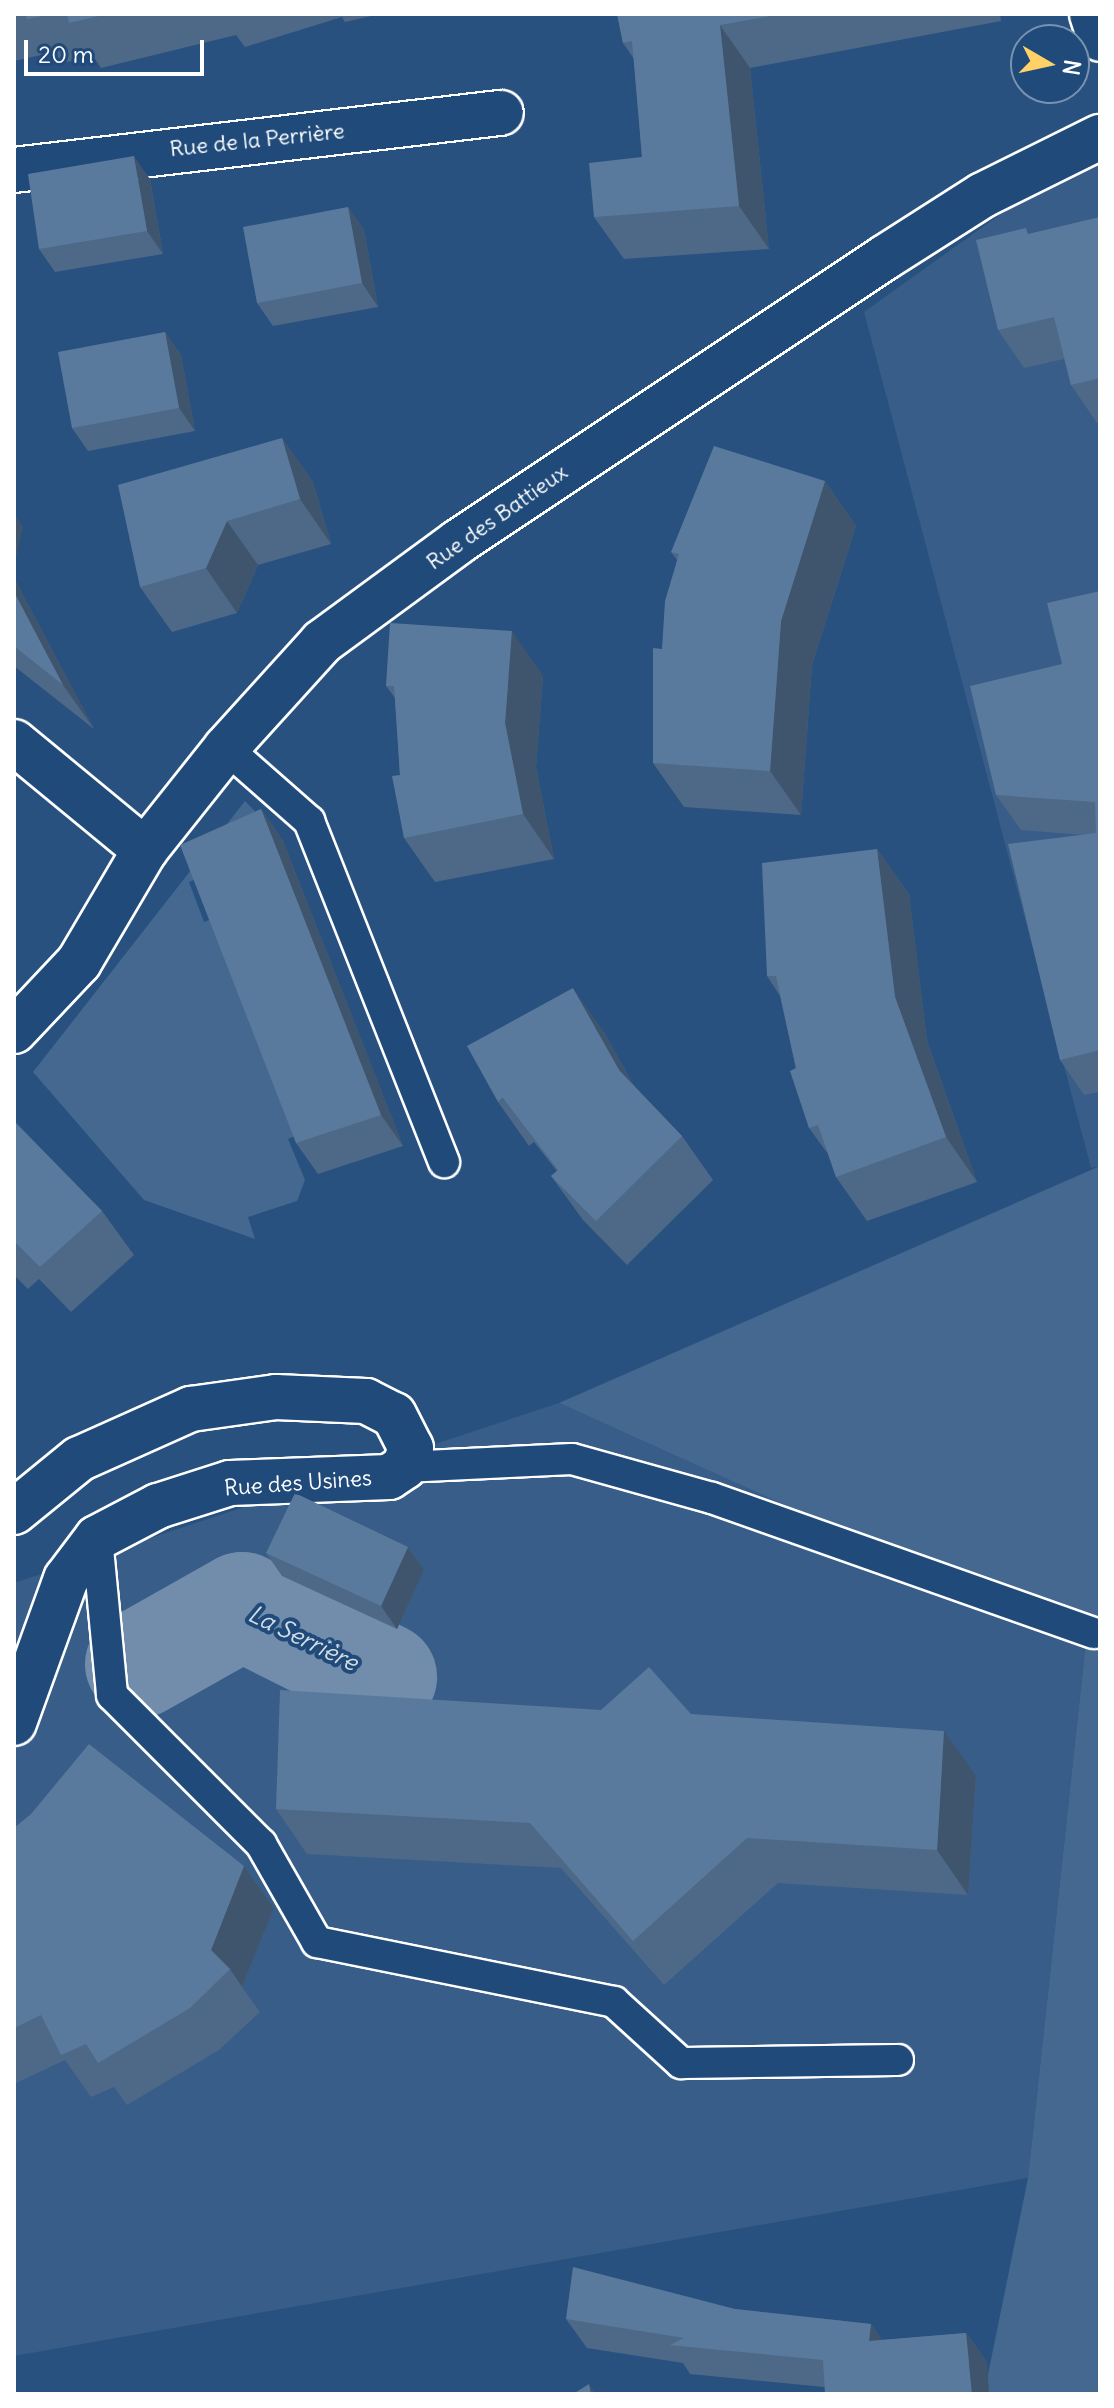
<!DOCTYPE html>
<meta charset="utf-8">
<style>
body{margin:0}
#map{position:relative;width:1114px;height:2408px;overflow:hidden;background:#28517f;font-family:Delius,sans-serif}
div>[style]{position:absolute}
.built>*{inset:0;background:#375d88}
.green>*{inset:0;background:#446890}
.river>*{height:108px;margin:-54px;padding:0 54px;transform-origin:54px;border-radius:54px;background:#718dab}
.roads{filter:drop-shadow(2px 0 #fff) drop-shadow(-2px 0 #fff) drop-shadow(0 2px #fff) drop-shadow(0 -2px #fff)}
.lane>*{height:30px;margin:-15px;padding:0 15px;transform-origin:15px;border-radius:15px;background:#1f4a7a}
.street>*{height:44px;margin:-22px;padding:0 22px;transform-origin:22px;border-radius:22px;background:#1f4a7a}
.wall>*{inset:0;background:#4d6987}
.shaded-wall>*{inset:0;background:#3f556e}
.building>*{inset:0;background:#5a7a9d}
span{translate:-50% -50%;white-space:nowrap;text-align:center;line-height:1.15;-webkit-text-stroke:8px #1f4a7a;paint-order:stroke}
.street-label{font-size:22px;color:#fff}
.water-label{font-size:24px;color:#d4dde6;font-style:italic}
.frame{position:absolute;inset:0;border:16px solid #fff;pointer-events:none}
.north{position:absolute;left:1010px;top:24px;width:80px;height:80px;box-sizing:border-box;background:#1f4a7a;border:2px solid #7992af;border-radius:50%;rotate:99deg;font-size:22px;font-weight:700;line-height:32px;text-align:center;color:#fff}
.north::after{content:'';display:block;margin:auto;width:28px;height:36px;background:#ffd166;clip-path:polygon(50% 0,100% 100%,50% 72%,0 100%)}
.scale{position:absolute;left:24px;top:40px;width:180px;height:36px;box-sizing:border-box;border:4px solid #fff;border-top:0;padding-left:10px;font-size:24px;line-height:28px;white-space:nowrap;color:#fff;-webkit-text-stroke:6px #1f4a7a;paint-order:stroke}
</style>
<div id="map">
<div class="built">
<div style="clip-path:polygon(1100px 143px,1100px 1166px,1091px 1168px,864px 312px)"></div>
<div style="clip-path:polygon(559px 1403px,1086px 1641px,1028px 2178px,14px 2356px,14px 1583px)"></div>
</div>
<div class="green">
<div style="clip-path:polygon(245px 801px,283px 841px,189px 882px,204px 922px,218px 917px,302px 1133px,288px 1139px,305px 1180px,297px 1201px,248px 1217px,255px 1239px,144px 1200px,33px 1072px)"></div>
<div style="clip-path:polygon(1100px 1166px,1100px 2394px,984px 2394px,1028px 2178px,1086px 1641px,559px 1403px)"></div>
</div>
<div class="river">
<div style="left:139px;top:1664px;width:118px;rotate:-29.4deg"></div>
<div style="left:242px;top:1606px;width:158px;rotate:26.7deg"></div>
</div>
<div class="roads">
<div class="lane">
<div style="left:226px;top:748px;width:111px;rotate:41.3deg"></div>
<div style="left:309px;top:821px;width:367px;rotate:68.4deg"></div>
<div style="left:404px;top:1467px;width:168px;rotate:-2.7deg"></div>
<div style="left:572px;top:1459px;width:145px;rotate:15.6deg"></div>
<div style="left:712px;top:1498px;width:405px;rotate:19.5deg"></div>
<div style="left:97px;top:1538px;width:158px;rotate:84.5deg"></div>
<div style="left:112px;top:1695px;width:211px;rotate:45deg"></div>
<div style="left:261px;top:1844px;width:113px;rotate:60.3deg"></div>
<div style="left:317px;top:1942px;width:303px;rotate:11.4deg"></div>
<div style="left:614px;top:2002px;width:91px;rotate:42.3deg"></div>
<div style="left:681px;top:2063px;width:217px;rotate:-0.8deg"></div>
</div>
<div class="street">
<div style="left:1092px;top:14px;width:26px;rotate:72deg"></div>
<div style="left:14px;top:170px;width:490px;rotate:-6.7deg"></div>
<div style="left:14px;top:742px;width:170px;rotate:39.5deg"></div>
<div style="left:14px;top:1031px;width:95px;rotate:-46.7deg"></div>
<div style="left:79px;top:962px;width:130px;rotate:-59.5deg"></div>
<div style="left:145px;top:850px;width:130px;rotate:-51.5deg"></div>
<div style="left:226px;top:748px;width:143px;rotate:-47.8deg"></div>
<div style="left:322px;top:642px;width:169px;rotate:-36.3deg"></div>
<div style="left:458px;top:542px;width:512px;rotate:-33.69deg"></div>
<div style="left:884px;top:258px;width:117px;rotate:-32.5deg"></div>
<div style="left:983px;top:195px;width:131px;rotate:-26.4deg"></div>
<div style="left:14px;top:1512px;width:84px;rotate:-39.2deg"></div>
<div style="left:79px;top:1459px;width:123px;rotate:-24.1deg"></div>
<div style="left:191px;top:1409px;width:86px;rotate:-8deg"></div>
<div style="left:276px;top:1397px;width:90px;rotate:2.5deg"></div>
<div style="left:366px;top:1401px;width:31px;rotate:27deg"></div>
<div style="left:394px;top:1415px;width:37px;rotate:63deg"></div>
<div style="left:411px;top:1448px;width:20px;rotate:110deg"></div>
<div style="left:404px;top:1467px;width:18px;rotate:146deg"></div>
<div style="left:389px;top:1477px;width:159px;rotate:177.8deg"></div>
<div style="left:230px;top:1483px;width:76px;rotate:162.3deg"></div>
<div style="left:158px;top:1506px;width:69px;rotate:152.3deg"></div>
<div style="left:97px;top:1538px;width:51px;rotate:127.1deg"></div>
<div style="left:66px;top:1579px;width:153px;rotate:109.9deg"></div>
</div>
</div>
<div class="wall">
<div style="clip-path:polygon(14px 14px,380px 14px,345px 22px,342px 17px,245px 47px,236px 35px,101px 68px,93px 56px,58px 64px,50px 53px,14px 61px)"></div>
<div style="clip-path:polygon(617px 14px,1000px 14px,1001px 21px,750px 68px,769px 249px,624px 259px,594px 217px,642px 157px,634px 59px,623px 43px)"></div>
<div style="clip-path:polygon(150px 179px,163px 254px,55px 272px,39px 249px)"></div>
<div style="clip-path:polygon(348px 207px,364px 230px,378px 307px,273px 326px,257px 303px)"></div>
<div style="clip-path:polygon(1100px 217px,1100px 422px,1097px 423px,1071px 385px,1064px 359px,1024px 368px,998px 330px,1030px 234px)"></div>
<div style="clip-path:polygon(165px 332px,181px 355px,195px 431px,88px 451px,72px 428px)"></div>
<div style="clip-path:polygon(282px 438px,313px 482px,331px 544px,258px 565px,237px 613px,172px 632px,140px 587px)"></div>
<div style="clip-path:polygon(825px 481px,856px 526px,812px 665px,801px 815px,684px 807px,653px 763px,662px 649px,677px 560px,671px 552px)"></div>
<div style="clip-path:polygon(14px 578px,94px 729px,14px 666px)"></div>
<div style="clip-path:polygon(1100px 591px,1100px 1092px,1084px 1095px,1060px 1060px,1084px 835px,1021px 830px,996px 795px)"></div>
<div style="clip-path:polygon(543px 676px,536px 767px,554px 859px,435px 882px,404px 838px,395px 698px,386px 686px)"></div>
<div style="clip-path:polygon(261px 809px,283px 841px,403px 1146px,318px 1174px,296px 1143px)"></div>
<div style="clip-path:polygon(877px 849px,909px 894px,927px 1041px,977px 1182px,867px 1221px,836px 1177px,828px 1154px,809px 1128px,780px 996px,767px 976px)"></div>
<div style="clip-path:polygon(604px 1032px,634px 1086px,682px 1136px,713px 1180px,627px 1265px,583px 1220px,551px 1176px,557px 1171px,534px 1142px,529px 1146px,498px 1102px)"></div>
<div style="clip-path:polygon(14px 1121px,102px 1211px,134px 1255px,71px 1312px,39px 1279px,28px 1289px,14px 1275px)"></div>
<div style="clip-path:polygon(408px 1547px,424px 1570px,397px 1629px,282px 1576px,266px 1553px)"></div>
<div style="clip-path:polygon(601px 1710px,691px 1714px,976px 1776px,968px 1895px,778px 1883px,664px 1985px,561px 1868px,307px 1854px,276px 1809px)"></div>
<div style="clip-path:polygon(14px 1828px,244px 1866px,274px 1908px,242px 1987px,260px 2012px,219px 2050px,127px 2105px,114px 2087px,91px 2097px,65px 2060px,14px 2084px)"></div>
<div style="clip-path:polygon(735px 2309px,871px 2324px,882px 2340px,966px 2333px,987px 2362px,824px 2387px,690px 2374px,683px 2363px,587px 2348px,566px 2319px)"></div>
</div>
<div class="shaded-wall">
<div style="clip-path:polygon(720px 25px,750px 68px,769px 249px,739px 206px)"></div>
<div style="clip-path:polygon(134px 156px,150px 179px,163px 254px,147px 231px)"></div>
<div style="clip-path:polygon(348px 207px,364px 230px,378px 307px,362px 283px)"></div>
<div style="clip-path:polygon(165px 332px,181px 355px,195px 431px,179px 408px)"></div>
<div style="clip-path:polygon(282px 438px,313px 482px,331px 544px,300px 499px)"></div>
<div style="clip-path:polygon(825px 481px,856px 526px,812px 665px,801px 815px,770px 771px,781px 621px)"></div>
<div style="clip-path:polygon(14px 514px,23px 527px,14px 566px)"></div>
<div style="clip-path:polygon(227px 521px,258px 565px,237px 613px,206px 568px)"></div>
<div style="clip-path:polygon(14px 578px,94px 729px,63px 685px,14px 592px)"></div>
<div style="clip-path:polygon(512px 631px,543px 676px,536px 767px,554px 859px,523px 814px,505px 723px)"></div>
<div style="clip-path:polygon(261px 809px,283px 841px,403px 1146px,381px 1115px)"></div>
<div style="clip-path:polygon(877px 849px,909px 894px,927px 1041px,977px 1182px,946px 1137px,895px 997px)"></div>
<div style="clip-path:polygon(573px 988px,604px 1032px,650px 1115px,619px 1070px)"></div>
<div style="clip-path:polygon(408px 1547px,424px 1570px,397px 1629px,381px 1606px)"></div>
<div style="clip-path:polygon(944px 1731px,976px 1776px,968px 1895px,937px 1850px)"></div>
<div style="clip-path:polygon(244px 1866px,274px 1908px,242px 1987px,230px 1969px,211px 1950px)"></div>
<div style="clip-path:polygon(871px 2324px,891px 2353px,869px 2341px)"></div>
<div style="clip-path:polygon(966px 2333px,987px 2362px,989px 2394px,972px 2394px)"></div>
<div style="clip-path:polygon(589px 2384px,596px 2394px,591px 2394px)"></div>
</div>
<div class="building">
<div style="clip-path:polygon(26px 14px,52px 14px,27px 19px)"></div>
<div style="clip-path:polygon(67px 14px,107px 14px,69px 23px)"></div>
<div style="clip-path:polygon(617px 14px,782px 14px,720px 25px,739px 206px,594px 217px,589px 163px,642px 157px,632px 41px,623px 43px)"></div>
<div style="clip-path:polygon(134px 156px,147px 231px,39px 249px,28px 174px)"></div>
<div style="clip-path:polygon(348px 207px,362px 283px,257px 303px,243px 227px)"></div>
<div style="clip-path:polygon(1100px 217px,1100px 378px,1071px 385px,1054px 317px,998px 330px,976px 240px,1026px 228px,1028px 234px)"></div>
<div style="clip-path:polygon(165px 332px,179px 408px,72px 428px,58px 352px)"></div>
<div style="clip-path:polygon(282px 438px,300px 499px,227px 521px,206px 568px,140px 587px,118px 485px)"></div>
<div style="clip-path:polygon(714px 446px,825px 481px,781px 621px,770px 771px,653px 763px,653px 648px,662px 649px,665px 601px,679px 554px,671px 552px)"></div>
<div style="clip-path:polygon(1100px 591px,1100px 1050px,1060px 1060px,1008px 844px,1096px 833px,1095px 802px,996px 795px,970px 686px,1062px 664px,1047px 603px)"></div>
<div style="clip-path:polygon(14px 592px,63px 685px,14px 646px)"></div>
<div style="clip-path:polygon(390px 623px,512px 631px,505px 723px,523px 814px,404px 838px,392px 776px,400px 775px,394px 686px,386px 686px)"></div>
<div style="clip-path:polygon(261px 809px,381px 1115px,296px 1143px,180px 845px)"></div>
<div style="clip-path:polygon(877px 849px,895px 997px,946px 1137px,836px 1177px,818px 1125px,809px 1128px,790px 1071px,796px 1068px,776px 976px,767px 976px,762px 863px)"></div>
<div style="clip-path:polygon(573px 988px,619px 1070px,682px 1136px,596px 1221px,551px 1176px,558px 1170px,503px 1098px,498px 1102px,467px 1046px)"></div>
<div style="clip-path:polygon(14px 1121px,102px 1211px,40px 1267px,14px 1241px)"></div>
<div style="clip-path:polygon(295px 1493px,408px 1547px,381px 1606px,266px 1553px)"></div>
<div style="clip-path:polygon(649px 1667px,691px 1714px,944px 1731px,937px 1850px,747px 1838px,633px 1941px,530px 1823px,276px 1809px,280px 1690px,601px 1710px)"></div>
<div style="clip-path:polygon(89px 1744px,244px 1866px,211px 1950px,230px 1969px,190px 2008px,98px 2063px,86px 2044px,61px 2055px,41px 2015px,14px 2028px,14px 1828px,31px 1814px)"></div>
<div style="clip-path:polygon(573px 2267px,735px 2309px,871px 2324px,869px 2341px,966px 2333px,972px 2394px,825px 2394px,823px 2360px,670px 2345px,684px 2338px,566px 2319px)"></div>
<div style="clip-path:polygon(589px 2384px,591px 2394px,573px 2394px)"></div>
</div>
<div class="street-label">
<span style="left:257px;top:140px;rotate:-6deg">Rue de la Perrière</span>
<span style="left:497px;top:517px;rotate:-35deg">Rue des Battieux</span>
<span style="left:298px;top:1483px;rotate:-4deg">Rue des Usines</span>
</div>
<div class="water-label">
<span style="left:303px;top:1638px;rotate:26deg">La Serrière</span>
</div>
<div class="frame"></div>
<div class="north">N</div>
<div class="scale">20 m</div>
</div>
